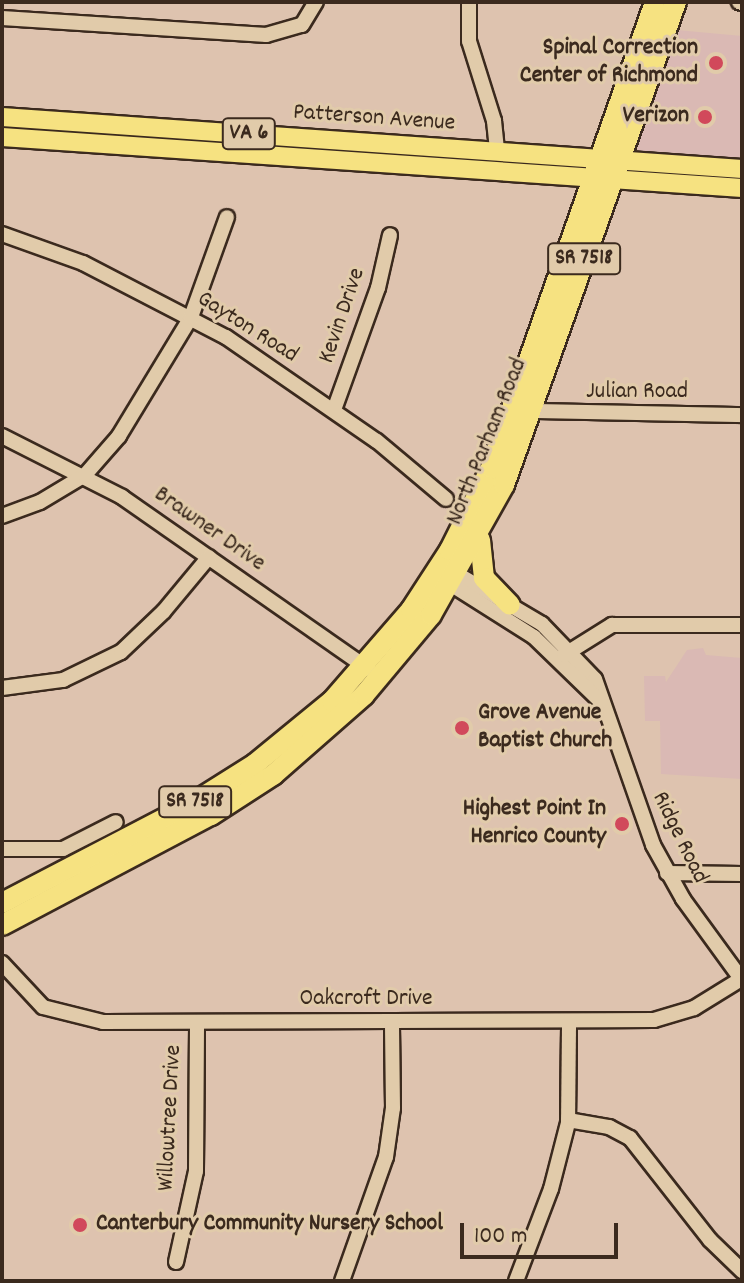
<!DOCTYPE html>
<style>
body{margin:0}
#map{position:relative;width:744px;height:1283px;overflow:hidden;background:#dec3af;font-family:Dekko,sans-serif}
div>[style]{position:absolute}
.built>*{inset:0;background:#dab9b4}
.roads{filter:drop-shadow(2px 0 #3b2a1e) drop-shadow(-2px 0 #3b2a1e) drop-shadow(0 2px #3b2a1e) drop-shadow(0 -2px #3b2a1e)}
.minor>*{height:14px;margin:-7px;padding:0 7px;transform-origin:7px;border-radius:7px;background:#e1cbaa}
.major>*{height:18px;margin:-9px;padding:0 9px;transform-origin:9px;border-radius:9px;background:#f6e281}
.highway>*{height:20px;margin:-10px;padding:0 10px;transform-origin:10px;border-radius:10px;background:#f6e281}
.dots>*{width:22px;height:22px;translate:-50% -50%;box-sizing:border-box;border:4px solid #e1cbaa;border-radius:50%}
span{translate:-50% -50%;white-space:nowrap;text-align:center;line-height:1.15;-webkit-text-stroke:6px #e1cbaa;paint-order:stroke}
.shield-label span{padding:2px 6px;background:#e1cbaa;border:2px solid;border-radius:6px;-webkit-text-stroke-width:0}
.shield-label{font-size:22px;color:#3b2a1e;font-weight:700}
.poi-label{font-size:24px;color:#3b2a1e;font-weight:700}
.right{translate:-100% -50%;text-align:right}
.left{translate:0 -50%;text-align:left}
.street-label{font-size:24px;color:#3b2a1e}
.frame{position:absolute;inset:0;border:4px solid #3b2a1e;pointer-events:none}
.scale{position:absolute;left:460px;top:1223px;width:158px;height:36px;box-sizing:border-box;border:4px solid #3b2a1e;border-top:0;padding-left:10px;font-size:24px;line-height:28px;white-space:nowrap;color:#3b2a1e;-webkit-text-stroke:6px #e1cbaa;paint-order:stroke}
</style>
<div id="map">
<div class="built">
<div style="clip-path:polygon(666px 29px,742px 36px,742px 170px,617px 160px)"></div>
<div style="clip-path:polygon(703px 648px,706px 655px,742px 658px,742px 779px,661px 774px,660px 721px,645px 721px,644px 676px,665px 676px,666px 682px,687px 650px)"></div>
</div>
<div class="roads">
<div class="minor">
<div style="left:469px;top:2px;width:39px;rotate:90deg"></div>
<div style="left:469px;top:41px;width:84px;rotate:72.6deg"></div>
<div style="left:494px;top:121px;width:31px;rotate:84deg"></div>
<div style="left:739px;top:2px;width:3px;rotate:18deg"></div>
<div style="left:2px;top:18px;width:265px;rotate:3.7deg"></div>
<div style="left:266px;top:35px;width:37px;rotate:-16deg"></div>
<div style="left:302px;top:25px;width:27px;rotate:-59deg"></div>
<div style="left:2px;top:234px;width:86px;rotate:19.7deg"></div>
<div style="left:83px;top:263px;width:161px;rotate:27.4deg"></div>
<div style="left:226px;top:337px;width:183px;rotate:34.6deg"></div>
<div style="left:377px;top:441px;width:90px;rotate:40deg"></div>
<div style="left:334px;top:410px;width:130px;rotate:-70.2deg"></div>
<div style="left:378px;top:288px;width:54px;rotate:-77.2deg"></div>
<div style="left:531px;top:411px;width:211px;rotate:1.1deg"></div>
<div style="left:2px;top:436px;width:135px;rotate:26.9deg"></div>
<div style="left:122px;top:497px;width:301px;rotate:34.9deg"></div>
<div style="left:2px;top:516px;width:40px;rotate:-20.2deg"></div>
<div style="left:40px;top:502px;width:52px;rotate:-31deg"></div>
<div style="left:85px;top:475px;width:52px;rotate:-48.9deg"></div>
<div style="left:119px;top:436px;width:139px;rotate:-58.8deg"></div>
<div style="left:191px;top:317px;width:106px;rotate:-70.2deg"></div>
<div style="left:449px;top:569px;width:108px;rotate:30.6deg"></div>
<div style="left:542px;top:624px;width:76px;rotate:46.1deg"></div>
<div style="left:595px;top:679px;width:176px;rotate:70.7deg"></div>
<div style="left:653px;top:845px;width:62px;rotate:60.9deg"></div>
<div style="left:683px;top:899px;width:100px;rotate:53.9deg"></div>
<div style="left:441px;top:578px;width:110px;rotate:32.4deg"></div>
<div style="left:534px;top:637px;width:93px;rotate:44.1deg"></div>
<div style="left:564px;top:655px;width:57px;rotate:-32deg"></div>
<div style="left:612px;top:625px;width:130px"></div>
<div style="left:2px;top:688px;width:62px;rotate:-7.5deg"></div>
<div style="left:63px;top:680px;width:64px;rotate:-25.8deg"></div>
<div style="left:121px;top:652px;width:59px;rotate:-43.6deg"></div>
<div style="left:164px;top:611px;width:70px;rotate:-50.2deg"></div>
<div style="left:2px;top:849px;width:61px"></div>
<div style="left:63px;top:849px;width:59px;rotate:-27deg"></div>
<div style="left:667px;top:873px;width:75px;rotate:0.8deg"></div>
<div style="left:2px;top:963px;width:60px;rotate:47deg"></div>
<div style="left:43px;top:1007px;width:62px;rotate:14deg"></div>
<div style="left:103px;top:1022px;width:551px;rotate:-0.21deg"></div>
<div style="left:654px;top:1020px;width:42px;rotate:-16.7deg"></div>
<div style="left:694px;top:1008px;width:55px;rotate:-31.7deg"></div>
<div style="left:568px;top:1120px;width:42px;rotate:9.7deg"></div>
<div style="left:609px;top:1127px;width:24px;rotate:28deg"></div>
<div style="left:630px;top:1138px;width:130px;rotate:51.9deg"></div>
<div style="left:710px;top:1240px;width:45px;rotate:44.1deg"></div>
<div style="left:176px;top:1262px;width:93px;rotate:-77.6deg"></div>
<div style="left:196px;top:1171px;width:148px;rotate:-89.6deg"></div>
<div style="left:342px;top:1281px;width:132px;rotate:-70.5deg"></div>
<div style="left:386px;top:1157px;width:49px;rotate:-81.9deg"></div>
<div style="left:393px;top:1108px;width:86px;rotate:-90.7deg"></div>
<div style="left:516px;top:1281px;width:98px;rotate:-69.2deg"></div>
<div style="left:551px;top:1189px;width:68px;rotate:-75.6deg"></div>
<div style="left:568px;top:1123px;width:101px;rotate:-89.4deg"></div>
</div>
<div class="major">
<div style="left:2px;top:117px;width:742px;rotate:4.02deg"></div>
<div style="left:2px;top:137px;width:742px;rotate:3.94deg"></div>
</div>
<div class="highway">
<div style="left:480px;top:540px;width:38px;rotate:84deg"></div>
<div style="left:484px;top:578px;width:37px;rotate:46deg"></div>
<div style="left:2px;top:903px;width:212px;rotate:-27.5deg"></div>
<div style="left:190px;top:805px;width:77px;rotate:-32.2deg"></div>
<div style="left:255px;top:764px;width:99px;rotate:-39.3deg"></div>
<div style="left:332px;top:701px;width:121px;rotate:-49deg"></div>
<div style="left:411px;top:610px;width:72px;rotate:-57deg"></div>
<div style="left:450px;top:550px;width:92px;rotate:-63.4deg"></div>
<div style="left:491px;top:468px;width:494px;rotate:-70.6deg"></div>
<div style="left:2px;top:925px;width:236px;rotate:-27.8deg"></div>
<div style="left:211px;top:815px;width:74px;rotate:-32.8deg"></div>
<div style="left:273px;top:775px;width:121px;rotate:-41.3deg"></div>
<div style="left:364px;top:695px;width:104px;rotate:-50.1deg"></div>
<div style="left:431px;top:615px;width:149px;rotate:-60.7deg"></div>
<div style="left:504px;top:485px;width:513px;rotate:-70.4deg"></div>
</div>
</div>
<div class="dots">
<div style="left:716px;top:63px;background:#d1495b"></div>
<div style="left:705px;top:117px;background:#d1495b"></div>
<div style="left:462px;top:728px;background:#d1495b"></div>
<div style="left:622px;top:824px;background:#d1495b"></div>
<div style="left:80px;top:1225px;background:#d1495b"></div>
</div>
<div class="shield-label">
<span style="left:249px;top:134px">VA 6</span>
<span style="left:584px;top:259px">SR 7518</span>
<span style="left:195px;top:802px">SR 7518</span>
</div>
<div class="poi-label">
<span class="right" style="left:698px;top:63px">Spinal Correction<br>Center of Richmond</span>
<span class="right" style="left:689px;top:117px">Verizon</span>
<span class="left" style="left:478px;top:728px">Grove Avenue<br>Baptist Church</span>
<span class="right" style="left:606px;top:824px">Highest Point In<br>Henrico County</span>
<span class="left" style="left:96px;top:1225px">Canterbury Community Nursery School</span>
</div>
<div class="street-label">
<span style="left:374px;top:119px;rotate:4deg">Patterson Avenue</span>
<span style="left:343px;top:316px;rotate:-71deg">Kevin Drive</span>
<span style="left:247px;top:328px;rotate:32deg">Gayton Road</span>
<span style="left:637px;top:393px">Julian Road</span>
<span style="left:488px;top:442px;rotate:-68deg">North Parham Road</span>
<span style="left:209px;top:530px;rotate:35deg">Brawner Drive</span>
<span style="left:679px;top:838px;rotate:64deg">Ridge Road</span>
<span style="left:366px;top:1000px">Oakcroft Drive</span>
<span style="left:171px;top:1118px;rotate:-87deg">Willowtree Drive</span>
</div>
<div class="frame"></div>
<div class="scale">100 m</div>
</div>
